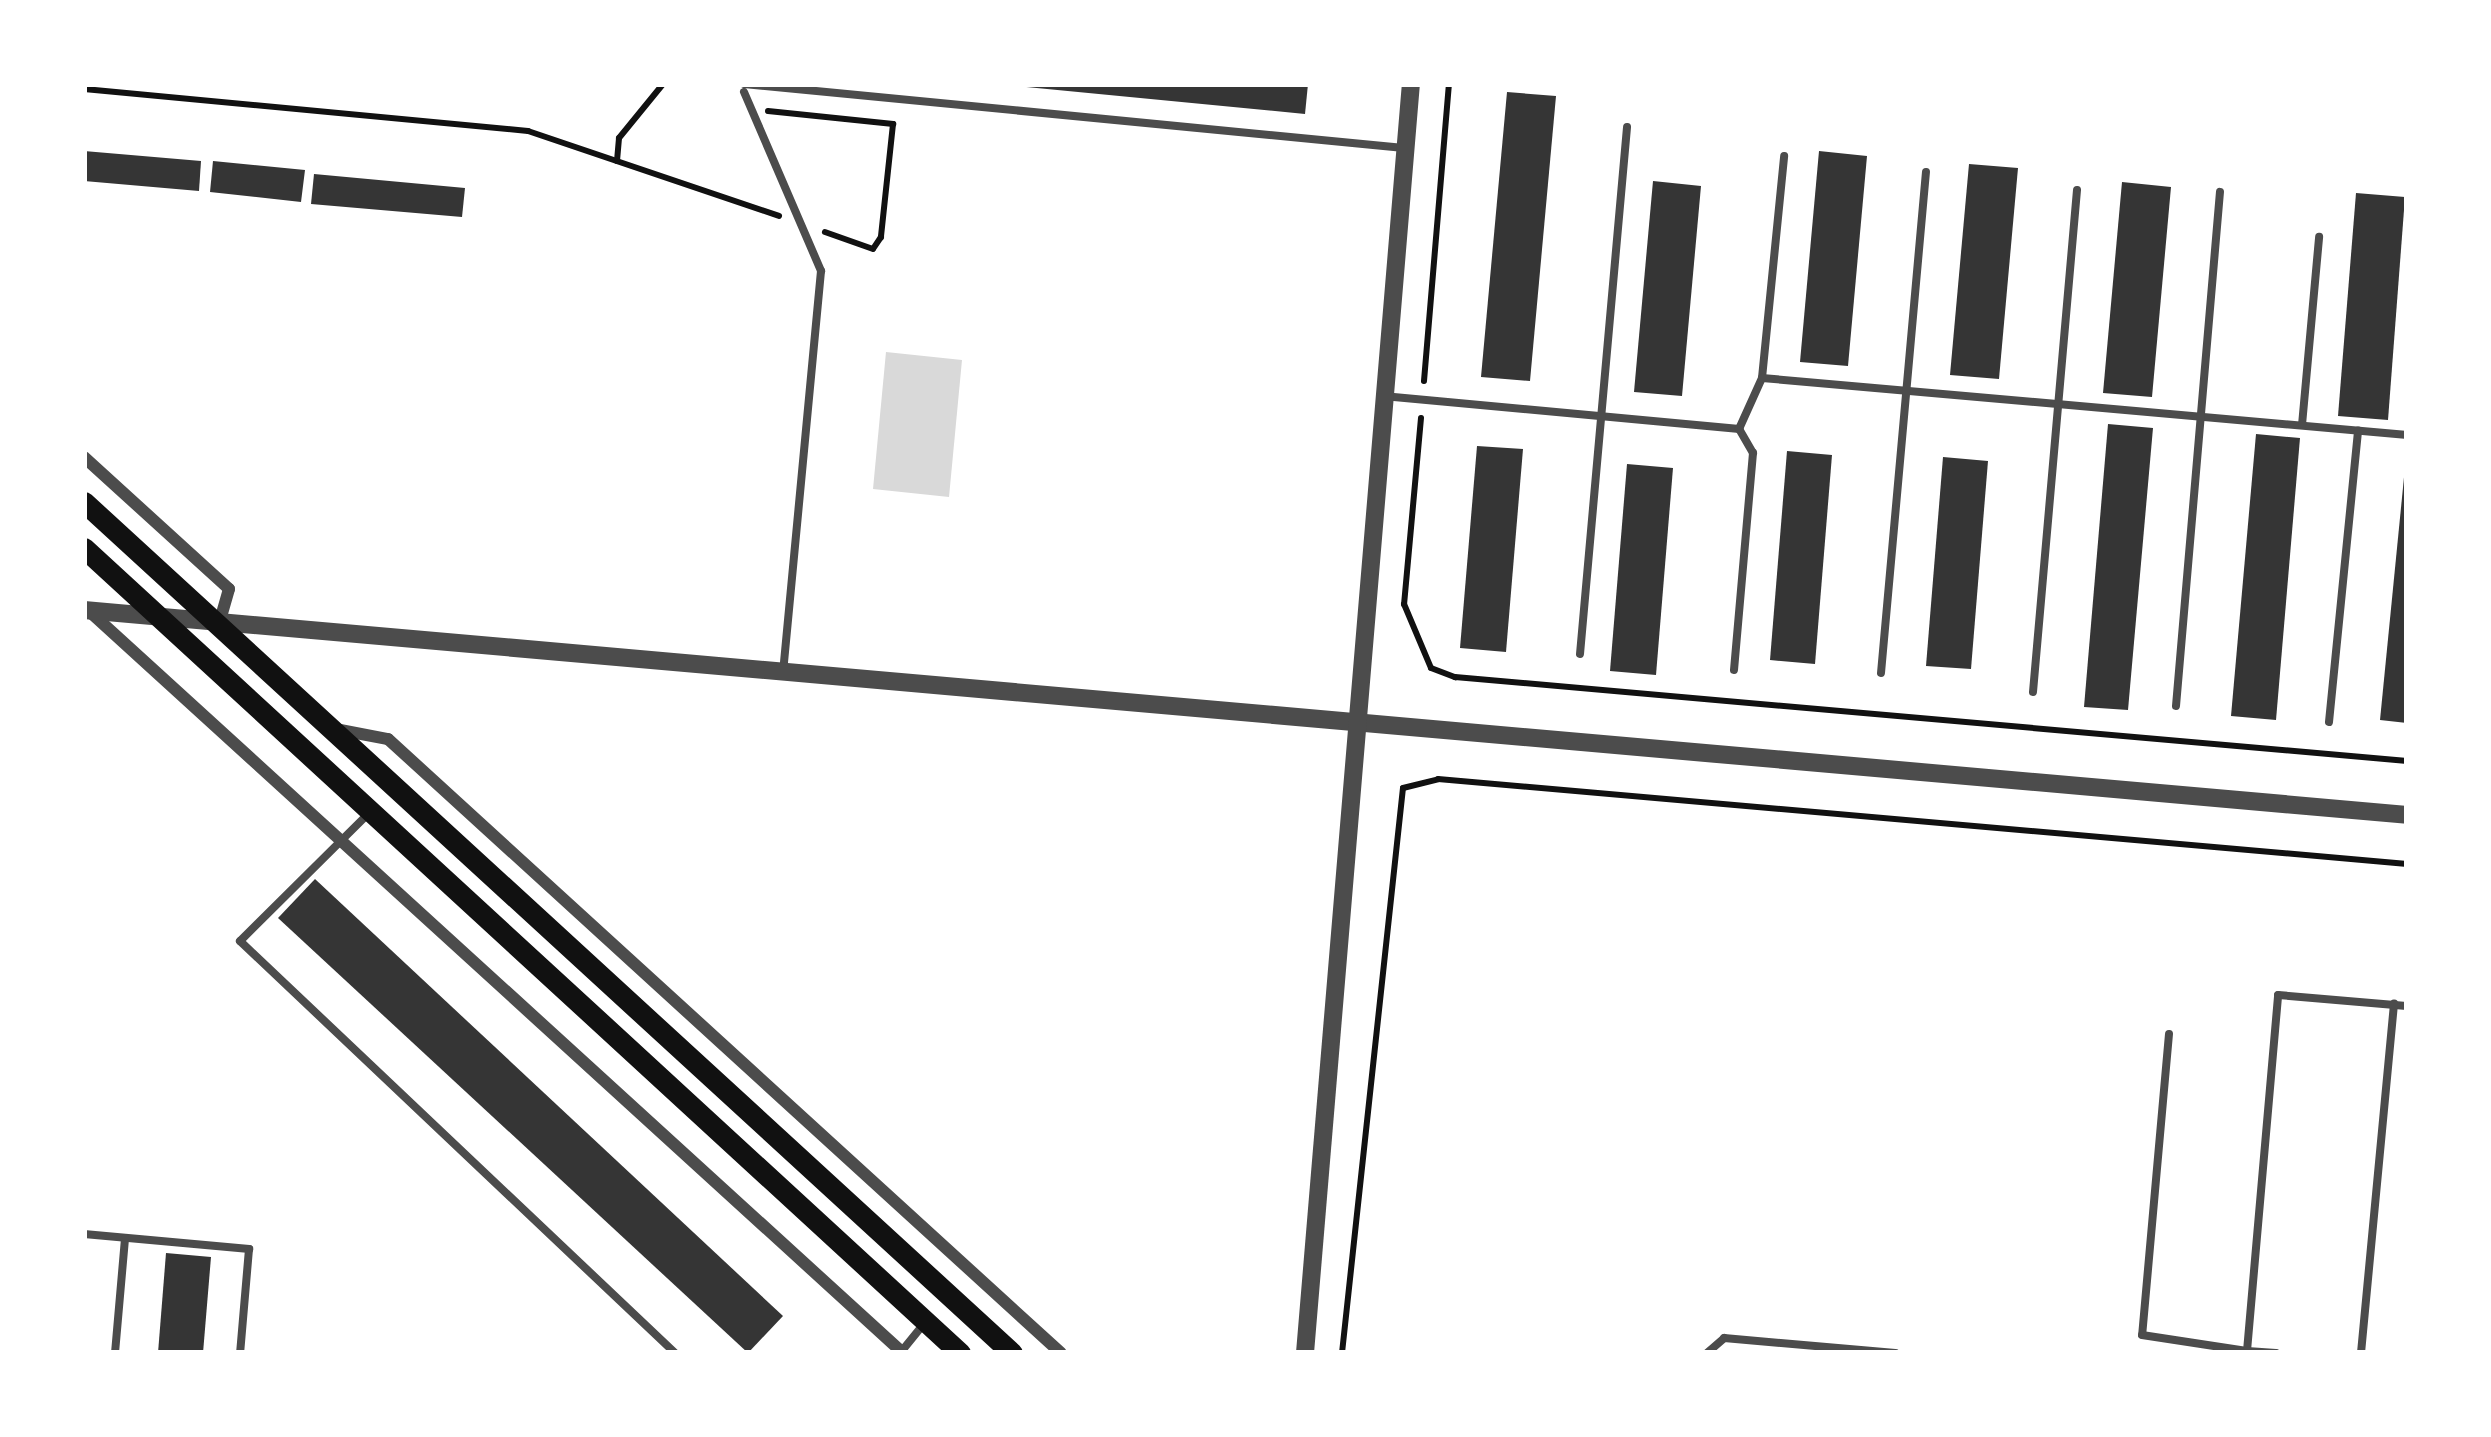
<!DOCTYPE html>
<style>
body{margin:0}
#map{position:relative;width:2491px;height:1437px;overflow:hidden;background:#fff;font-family:Raleway,sans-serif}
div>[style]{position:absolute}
.water>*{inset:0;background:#d9d9d9}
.building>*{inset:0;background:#353535}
.path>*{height:6px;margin:-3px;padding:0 3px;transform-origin:3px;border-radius:3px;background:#111}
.service>*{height:8px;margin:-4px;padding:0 4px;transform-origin:4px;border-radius:4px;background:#4c4c4c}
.minor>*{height:12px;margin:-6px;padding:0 6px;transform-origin:6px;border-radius:6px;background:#4c4c4c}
.tertiary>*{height:18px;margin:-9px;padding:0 9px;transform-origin:9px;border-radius:9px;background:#4c4c4c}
.secondary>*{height:21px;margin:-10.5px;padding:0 10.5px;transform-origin:10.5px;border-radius:10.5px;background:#111}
span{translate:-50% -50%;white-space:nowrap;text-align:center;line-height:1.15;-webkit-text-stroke:9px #fff;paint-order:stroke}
.frame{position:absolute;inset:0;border:87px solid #fff;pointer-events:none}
</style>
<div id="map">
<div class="water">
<div style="clip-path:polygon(886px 352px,962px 360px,949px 497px,873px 489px)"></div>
</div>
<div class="building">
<div style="clip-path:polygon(994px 84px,1308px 84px,1305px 114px)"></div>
<div style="clip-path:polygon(1507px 92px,1556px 96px,1530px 381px,1481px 377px)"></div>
<div style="clip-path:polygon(84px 151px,201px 161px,199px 191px,84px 181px)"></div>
<div style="clip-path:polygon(1819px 151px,1867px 156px,1848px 366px,1800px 362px)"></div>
<div style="clip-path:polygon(213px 161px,305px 170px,301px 202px,210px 192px)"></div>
<div style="clip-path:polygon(1969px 164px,2018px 168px,1999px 379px,1950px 375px)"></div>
<div style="clip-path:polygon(314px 174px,465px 188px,462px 217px,311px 204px)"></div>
<div style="clip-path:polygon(1653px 181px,1701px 186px,1682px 396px,1634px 392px)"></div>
<div style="clip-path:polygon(2122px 182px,2171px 187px,2152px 397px,2103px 393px)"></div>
<div style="clip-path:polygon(2356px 193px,2405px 197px,2388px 420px,2338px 416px)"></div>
<div style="clip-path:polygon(2108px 424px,2153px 428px,2128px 710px,2084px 707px)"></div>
<div style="clip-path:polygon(2256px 434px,2300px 438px,2276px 720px,2231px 716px)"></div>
<div style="clip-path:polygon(1477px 446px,1523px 449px,1506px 652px,1460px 648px)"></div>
<div style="clip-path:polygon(2407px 447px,2407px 723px,2380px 720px)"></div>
<div style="clip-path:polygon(1787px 451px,1832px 455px,1815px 664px,1770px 660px)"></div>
<div style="clip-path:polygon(1943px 457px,1988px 461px,1971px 669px,1926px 666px)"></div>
<div style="clip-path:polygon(1627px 464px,1673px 468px,1656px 675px,1610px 671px)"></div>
<div style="clip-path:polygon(315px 879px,783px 1316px,748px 1353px,278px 918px)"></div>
<div style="clip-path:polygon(166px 1253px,211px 1257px,203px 1353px,158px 1353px)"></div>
</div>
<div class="path">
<div style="left:84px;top:89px;width:446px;rotate:5.4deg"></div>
<div style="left:528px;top:131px;width:265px;rotate:18.7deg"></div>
<div style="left:768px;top:111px;width:126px;rotate:5.9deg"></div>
<div style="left:893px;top:124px;width:114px;rotate:96.1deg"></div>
<div style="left:881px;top:237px;width:14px;rotate:124deg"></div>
<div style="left:873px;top:249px;width:51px;rotate:-160.5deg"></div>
<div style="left:617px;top:161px;width:23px;rotate:-85deg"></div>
<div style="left:619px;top:138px;width:70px;rotate:-50.8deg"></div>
<div style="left:1424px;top:381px;width:298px;rotate:-85.2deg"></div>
<div style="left:1421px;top:418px;width:187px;rotate:95.2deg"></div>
<div style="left:1404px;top:604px;width:69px;rotate:67.1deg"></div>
<div style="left:1431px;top:668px;width:26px;rotate:21deg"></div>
<div style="left:1455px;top:677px;width:956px;rotate:5.04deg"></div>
<div style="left:1342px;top:1353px;width:568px;rotate:-83.84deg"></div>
<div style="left:1403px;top:788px;width:36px;rotate:-14deg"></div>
<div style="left:1438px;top:779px;width:973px;rotate:5.01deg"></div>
</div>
<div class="service">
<div style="left:744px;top:84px;width:663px;rotate:5.54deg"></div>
<div style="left:744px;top:92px;width:195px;rotate:66.7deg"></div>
<div style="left:821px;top:271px;width:402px;rotate:95.4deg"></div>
<div style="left:1762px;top:378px;width:223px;rotate:-84.3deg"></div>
<div style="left:1383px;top:396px;width:358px;rotate:5.3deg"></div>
<div style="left:1739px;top:429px;width:56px;rotate:-65.7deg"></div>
<div style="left:1762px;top:378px;width:648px;rotate:5.05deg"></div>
<div style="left:2302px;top:425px;width:189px;rotate:-84.8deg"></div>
<div style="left:1580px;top:654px;width:529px;rotate:-84.9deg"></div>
<div style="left:1734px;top:670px;width:218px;rotate:-85deg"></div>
<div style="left:1753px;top:453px;width:28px;rotate:-120deg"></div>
<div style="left:1881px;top:673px;width:503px;rotate:-84.87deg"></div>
<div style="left:2033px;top:692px;width:504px;rotate:-84.99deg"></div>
<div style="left:2176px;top:706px;width:516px;rotate:-85.11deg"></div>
<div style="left:2329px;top:722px;width:293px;rotate:-84.3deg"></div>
<div style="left:367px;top:815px;width:179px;rotate:135.2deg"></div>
<div style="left:240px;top:941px;width:599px;rotate:43.44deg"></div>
<div style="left:2169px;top:1034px;width:302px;rotate:95.1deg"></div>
<div style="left:2142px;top:1335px;width:106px;rotate:8.7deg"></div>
<div style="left:84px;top:1234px;width:166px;rotate:5.2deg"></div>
<div style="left:249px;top:1249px;width:104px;rotate:94.9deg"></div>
<div style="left:901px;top:1352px;width:38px;rotate:-51deg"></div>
<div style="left:115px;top:1353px;width:115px;rotate:-85deg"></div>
<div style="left:1707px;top:1353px;width:23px;rotate:-41deg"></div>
<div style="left:1724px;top:1338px;width:172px;rotate:5deg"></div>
<div style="left:2276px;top:1353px;width:29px;rotate:-176deg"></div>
<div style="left:2247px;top:1351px;width:357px;rotate:-85deg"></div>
<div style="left:2278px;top:995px;width:129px;rotate:4.9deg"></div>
<div style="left:2361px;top:1353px;width:351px;rotate:-84.6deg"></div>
</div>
<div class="minor">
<div style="left:84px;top:457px;width:196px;rotate:42.3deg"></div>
<div style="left:229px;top:589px;width:36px;rotate:106deg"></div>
<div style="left:89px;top:611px;width:1101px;rotate:42.35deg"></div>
<div style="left:335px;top:729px;width:54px;rotate:10.7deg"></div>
<div style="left:388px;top:739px;width:911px;rotate:42.38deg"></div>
</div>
<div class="tertiary">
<div style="left:84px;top:610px;width:2332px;rotate:5.04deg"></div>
<div style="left:1305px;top:1353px;width:1273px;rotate:-85.23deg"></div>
</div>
<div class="secondary">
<div style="left:84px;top:502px;width:1259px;rotate:42.52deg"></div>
<div style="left:84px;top:548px;width:1190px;rotate:42.58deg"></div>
</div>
<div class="frame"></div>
</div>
